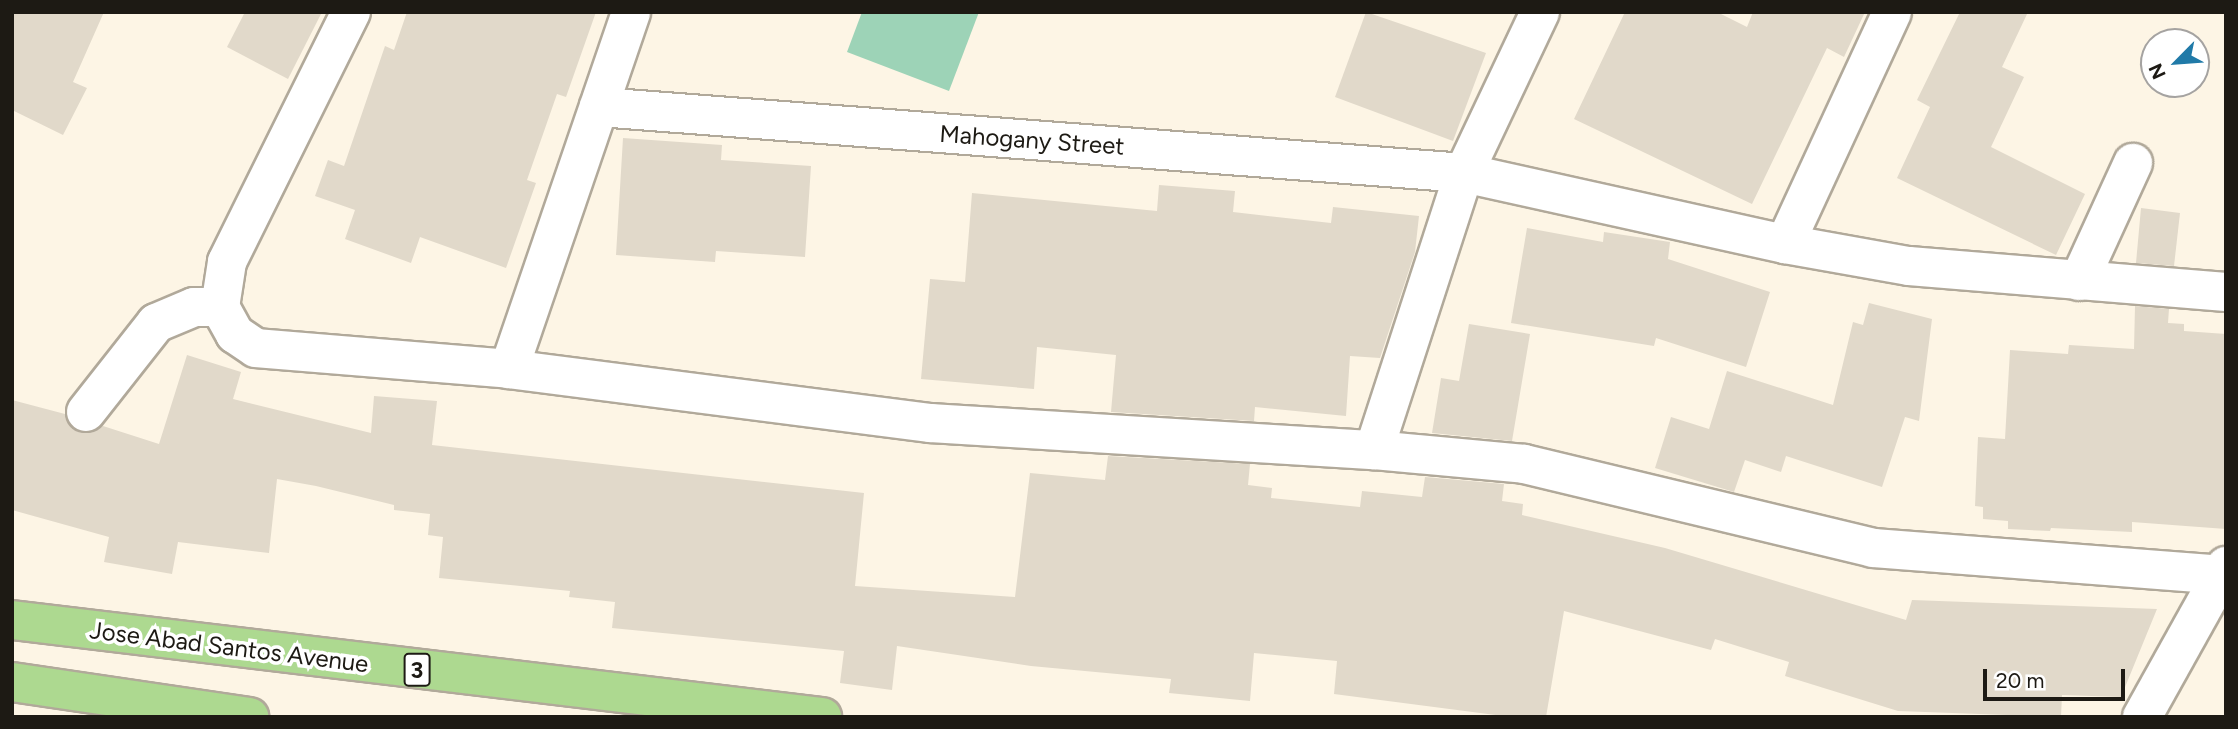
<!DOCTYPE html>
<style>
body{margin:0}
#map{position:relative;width:2238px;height:729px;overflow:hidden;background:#fdf5e5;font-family:Figtree,sans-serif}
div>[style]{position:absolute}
.green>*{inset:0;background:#9dd3b7}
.building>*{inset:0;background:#e1d9ca}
.roads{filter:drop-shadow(2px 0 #b1a99a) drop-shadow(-2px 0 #b1a99a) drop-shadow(0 2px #b1a99a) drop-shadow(0 -2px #b1a99a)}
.street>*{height:38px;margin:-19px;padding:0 19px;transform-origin:19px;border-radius:19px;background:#fff}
.highway>*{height:38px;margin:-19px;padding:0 19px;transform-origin:19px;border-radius:19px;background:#add990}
span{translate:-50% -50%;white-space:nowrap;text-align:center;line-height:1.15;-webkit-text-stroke:7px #fff;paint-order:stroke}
.shield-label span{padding:2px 5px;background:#fff;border:2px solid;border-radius:5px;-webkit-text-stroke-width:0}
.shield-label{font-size:23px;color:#1d1a14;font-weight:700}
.street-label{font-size:24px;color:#1d1a14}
.frame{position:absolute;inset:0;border:14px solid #1d1a14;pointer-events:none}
.north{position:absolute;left:2140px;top:28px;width:70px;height:70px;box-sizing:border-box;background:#fff;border:2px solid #a5a3a1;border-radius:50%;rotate:245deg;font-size:19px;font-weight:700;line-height:28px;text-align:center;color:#1d1a14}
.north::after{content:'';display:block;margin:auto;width:24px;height:32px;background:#207aa8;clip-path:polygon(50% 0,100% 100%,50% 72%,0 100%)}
.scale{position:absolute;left:1983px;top:669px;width:142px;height:32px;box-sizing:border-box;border:4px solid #1d1a14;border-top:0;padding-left:9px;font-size:21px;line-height:24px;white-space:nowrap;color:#1d1a14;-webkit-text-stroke:5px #fff;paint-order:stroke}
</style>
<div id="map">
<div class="green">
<div style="clip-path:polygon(862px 12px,979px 12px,949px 91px,847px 52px)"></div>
</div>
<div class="building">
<div style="clip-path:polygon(12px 12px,104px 12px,73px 82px,87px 88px,63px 135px,12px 110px)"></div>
<div style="clip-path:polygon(245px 12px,322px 12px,288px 79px,227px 47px)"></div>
<div style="clip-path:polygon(407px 12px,596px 12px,566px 97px,557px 94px,527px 180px,536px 183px,506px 268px,420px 237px,411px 263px,345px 239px,355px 210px,315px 196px,328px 160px,344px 166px,385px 46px,394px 50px)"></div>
<div style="clip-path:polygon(1366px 12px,1486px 53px,1453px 141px,1335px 97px)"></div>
<div style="clip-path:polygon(1625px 12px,1717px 12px,1747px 27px,1753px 12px,1865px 12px,1844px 57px,1827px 48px,1752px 204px,1574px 119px)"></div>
<div style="clip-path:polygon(1960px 12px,2028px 12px,2002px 67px,2024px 77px,1991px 147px,2085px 194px,2056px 255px,1897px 178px,1930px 107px,1917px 100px)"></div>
<div style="clip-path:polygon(623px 138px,722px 145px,721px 160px,811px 166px,805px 257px,716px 251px,715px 262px,616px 255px)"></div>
<div style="clip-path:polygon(1159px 185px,1235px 191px,1233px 212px,1331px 223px,1333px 207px,1419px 216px,1415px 252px,1380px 358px,1350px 356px,1346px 416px,1255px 407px,1254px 421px,1111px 412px,1116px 355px,1037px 347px,1034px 389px,921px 379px,930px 279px,965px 282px,972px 193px,1157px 211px)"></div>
<div style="clip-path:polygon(2141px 208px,2180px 213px,2174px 266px,2136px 263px)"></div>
<div style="clip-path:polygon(1527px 228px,1603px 242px,1604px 232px,1670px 242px,1668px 259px,1770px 292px,1746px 367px,1656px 338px,1654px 346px,1511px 323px)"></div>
<div style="clip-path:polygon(1869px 303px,1932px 319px,1919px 421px,1905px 417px,1882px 487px,1786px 456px,1781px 472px,1745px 460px,1734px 492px,1655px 468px,1671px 417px,1709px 429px,1727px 371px,1833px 405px,1853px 322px,1863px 325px)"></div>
<div style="clip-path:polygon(2135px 306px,2169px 309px,2168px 323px,2184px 324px,2184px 331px,2226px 334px,2226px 529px,2132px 522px,2132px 532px,2051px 528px,2050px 531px,2008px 529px,2008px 521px,1983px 519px,1983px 507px,1975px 506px,1978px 437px,2005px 439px,2010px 350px,2068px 354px,2069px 345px,2134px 349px)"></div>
<div style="clip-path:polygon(1469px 324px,1530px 334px,1512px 441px,1432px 433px,1441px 378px,1459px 381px)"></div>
<div style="clip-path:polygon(187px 355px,241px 372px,233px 399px,371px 433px,374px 396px,437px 401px,432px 445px,864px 493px,855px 586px,1015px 597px,1030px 473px,1105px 480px,1108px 456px,1250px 464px,1248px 485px,1272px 488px,1271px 498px,1360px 507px,1362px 491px,1422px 497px,1425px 477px,1504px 484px,1502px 501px,1523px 504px,1522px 515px,1665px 548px,1906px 620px,1912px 600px,2157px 609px,2121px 697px,2062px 695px,2061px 717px,1898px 711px,1785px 676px,1789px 662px,1715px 639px,1711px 650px,1564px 611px,1546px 717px,1511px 717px,1334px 694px,1337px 661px,1254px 653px,1250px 701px,1169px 693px,1171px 679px,1031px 666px,897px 646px,892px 690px,840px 683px,844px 651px,612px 628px,615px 602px,569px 597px,570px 591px,439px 578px,443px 537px,428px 535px,430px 514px,394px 510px,394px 505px,316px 486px,277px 479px,269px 553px,178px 542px,172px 574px,104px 562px,109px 537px,12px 510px,12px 400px,65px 414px,72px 429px,82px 433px,103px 426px,159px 444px)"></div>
</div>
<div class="roads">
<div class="street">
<div style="left:351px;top:12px;width:279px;rotate:116.4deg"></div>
<div style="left:227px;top:262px;width:46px;rotate:98.8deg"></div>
<div style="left:220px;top:307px;width:31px;rotate:61deg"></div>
<div style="left:235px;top:334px;width:25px;rotate:34deg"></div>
<div style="left:256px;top:348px;width:254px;rotate:4.7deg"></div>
<div style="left:509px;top:369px;width:424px;rotate:7.3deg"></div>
<div style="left:930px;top:423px;width:445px;rotate:3.5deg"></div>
<div style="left:1374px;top:450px;width:151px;rotate:5.3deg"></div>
<div style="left:1524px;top:464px;width:359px;rotate:13.5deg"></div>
<div style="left:1873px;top:548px;width:349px;rotate:4.4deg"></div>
<div style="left:599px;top:107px;width:868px;rotate:4.36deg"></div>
<div style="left:1464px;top:173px;width:329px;rotate:12.5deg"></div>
<div style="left:1785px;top:244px;width:126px;rotate:10.1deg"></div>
<div style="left:1909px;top:266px;width:318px;rotate:4.7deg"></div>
<div style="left:1785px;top:244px;width:255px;rotate:-65.2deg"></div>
<div style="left:2079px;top:281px;width:130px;rotate:-65.4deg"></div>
<div style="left:509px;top:369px;width:377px;rotate:-71.1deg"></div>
<div style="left:86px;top:412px;width:113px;rotate:-51.8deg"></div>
<div style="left:156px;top:323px;width:41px;rotate:-22.8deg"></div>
<div style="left:194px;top:307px;width:26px"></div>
<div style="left:1374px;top:450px;width:291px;rotate:-72deg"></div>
<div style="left:1464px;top:173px;width:178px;rotate:-64.7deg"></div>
<div style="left:2142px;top:717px;width:173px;rotate:-60.9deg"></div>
</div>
<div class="highway">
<div style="left:12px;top:620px;width:816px;rotate:6.83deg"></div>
<div style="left:12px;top:682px;width:240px;rotate:8.4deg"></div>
</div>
</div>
<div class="shield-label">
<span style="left:417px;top:670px">3</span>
</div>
<div class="street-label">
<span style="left:1032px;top:140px;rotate:4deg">Mahogany Street</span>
<span style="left:229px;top:647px;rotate:7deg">Jose Abad Santos Avenue</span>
</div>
<div class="frame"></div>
<div class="north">N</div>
<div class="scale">20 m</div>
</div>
